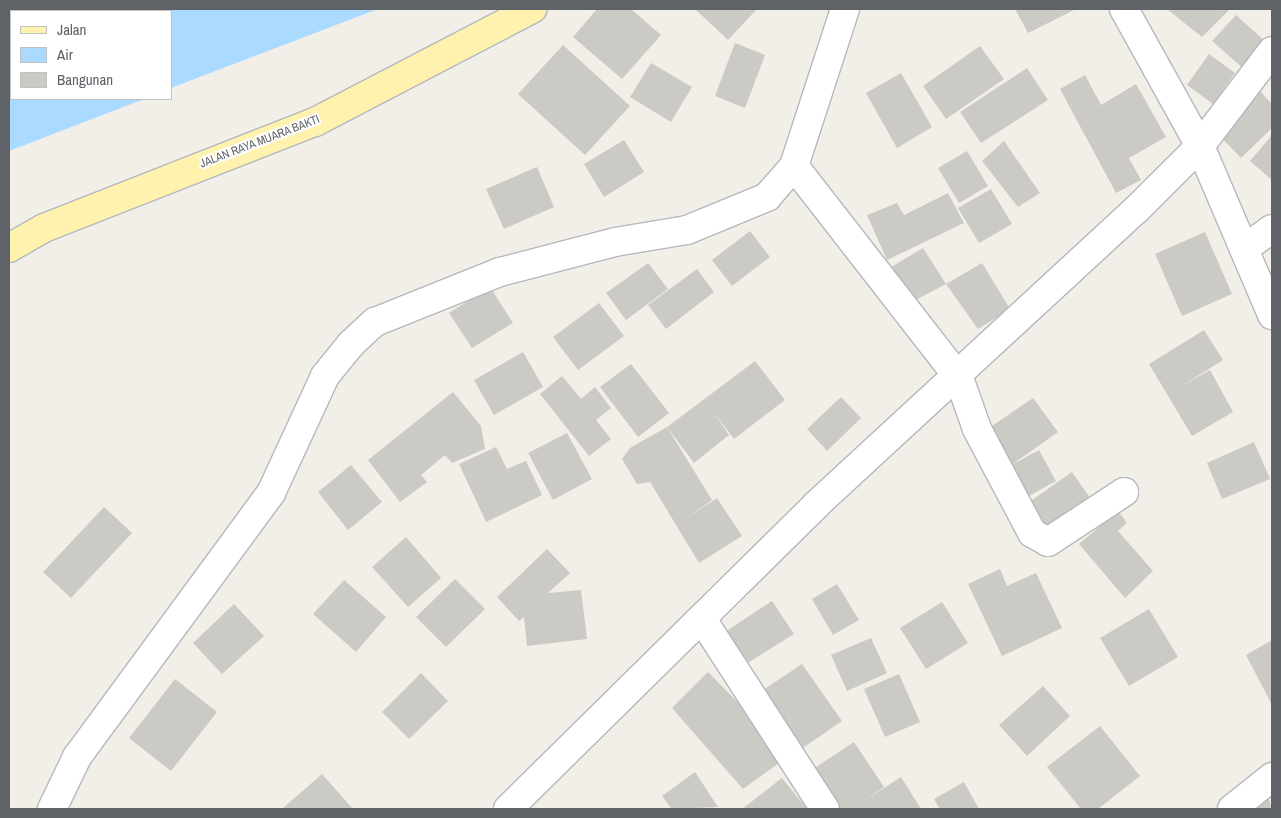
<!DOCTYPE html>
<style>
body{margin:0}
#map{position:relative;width:1281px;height:818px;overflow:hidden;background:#f1efe8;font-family:"Archivo Narrow",sans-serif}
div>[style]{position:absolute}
.water>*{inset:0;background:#aadaff}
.building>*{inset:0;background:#cccac5}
.roads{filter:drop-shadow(1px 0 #b5b8bc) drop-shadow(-1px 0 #b5b8bc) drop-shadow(0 1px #b5b8bc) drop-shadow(0 -1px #b5b8bc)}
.street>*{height:28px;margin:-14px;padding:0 14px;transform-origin:14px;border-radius:14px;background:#fff}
.primary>*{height:28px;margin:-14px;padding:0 14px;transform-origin:14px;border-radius:14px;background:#fff2af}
span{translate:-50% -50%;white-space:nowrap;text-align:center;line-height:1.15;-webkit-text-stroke:4px #fff;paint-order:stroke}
.street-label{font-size:12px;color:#5f6368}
.frame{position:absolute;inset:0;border:10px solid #5f6368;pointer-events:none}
.legend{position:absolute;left:10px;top:10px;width:162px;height:90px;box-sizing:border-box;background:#fff;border:1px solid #bfc1c3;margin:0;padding:6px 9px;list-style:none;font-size:15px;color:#5f6368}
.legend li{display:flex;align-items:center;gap:10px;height:25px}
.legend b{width:25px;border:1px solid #bfc1c3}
</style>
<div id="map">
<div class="water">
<div style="clip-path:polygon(29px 9px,378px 9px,171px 88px,171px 11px,23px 11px)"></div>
<div style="clip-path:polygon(11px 17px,11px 99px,144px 99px,9px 151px)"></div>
</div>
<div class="building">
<div style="clip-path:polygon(597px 9px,631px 9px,661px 35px,622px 79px,573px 37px)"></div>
<div style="clip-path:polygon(695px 9px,757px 9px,728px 40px)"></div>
<div style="clip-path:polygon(1015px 9px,1076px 9px,1028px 33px)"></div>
<div style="clip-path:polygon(1167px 9px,1230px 9px,1202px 37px)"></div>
<div style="clip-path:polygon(1236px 15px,1268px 44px,1245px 70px,1212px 41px)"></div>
<div style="clip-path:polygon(735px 43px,765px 55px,745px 108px,715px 96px)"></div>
<div style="clip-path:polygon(563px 45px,630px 106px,585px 155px,518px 94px)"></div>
<div style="clip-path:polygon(980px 46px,1004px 79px,946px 119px,923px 86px)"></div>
<div style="clip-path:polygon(1209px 54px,1235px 73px,1213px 104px,1187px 85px)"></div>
<div style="clip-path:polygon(651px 63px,692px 87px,671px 122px,630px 97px)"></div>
<div style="clip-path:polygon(1027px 68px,1048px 100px,981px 143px,960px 112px)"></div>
<div style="clip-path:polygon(901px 73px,932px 127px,897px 148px,866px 93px)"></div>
<div style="clip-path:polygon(1085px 75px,1101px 105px,1136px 84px,1166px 137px,1129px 158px,1141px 180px,1116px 193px,1060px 89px)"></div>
<div style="clip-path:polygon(1258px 89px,1272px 104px,1272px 128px,1241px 158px,1214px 130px)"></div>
<div style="clip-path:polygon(1272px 135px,1272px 180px,1250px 161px)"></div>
<div style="clip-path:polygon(624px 140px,644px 172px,604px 197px,584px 164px)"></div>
<div style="clip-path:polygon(1004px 141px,1040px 193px,1018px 207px,982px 161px)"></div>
<div style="clip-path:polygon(967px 151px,988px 186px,959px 203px,938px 168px)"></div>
<div style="clip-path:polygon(537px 167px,554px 207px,504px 229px,486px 189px)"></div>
<div style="clip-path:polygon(991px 189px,1012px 224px,979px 243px,958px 208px)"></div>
<div style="clip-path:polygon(948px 193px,964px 223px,887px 260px,867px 215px,897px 203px,904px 215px)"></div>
<div style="clip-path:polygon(750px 231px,770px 257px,732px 286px,712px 260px)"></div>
<div style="clip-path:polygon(1205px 232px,1232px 294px,1182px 316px,1155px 254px)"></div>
<div style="clip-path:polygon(923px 248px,946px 284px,906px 305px,888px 269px)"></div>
<div style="clip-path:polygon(648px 263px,668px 289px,626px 320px,606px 293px)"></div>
<div style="clip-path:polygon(982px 263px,1010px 309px,978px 329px,946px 284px)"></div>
<div style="clip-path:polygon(697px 269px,714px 292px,666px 329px,648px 305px)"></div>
<div style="clip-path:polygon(490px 287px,513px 323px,472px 348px,449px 313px)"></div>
<div style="clip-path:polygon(599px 303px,624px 336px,578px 370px,553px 337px)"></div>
<div style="clip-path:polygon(1204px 330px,1223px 360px,1182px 386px,1210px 370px,1233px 412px,1192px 436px,1149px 364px)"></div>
<div style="clip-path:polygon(523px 352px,543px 387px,494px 415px,474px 380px)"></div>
<div style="clip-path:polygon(755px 361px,785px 400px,734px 439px,713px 411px,729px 435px,694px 463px,667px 427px)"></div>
<div style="clip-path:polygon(631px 364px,669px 413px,638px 437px,600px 387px)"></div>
<div style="clip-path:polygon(562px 376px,581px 399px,595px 387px,611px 408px,596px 420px,611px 439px,589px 456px,540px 394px)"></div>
<div style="clip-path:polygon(453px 392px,481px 426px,485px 449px,452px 463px,445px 455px,421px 475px,427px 482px,400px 502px,368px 460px)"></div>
<div style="clip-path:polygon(841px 397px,861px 418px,827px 451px,807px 429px)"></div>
<div style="clip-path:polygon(1033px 398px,1058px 432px,1013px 464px,1039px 450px,1056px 481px,1029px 496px,986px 430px)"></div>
<div style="clip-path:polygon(667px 427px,712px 500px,687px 518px,717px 498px,742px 536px,699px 563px,650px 482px,637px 484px,622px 459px,630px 448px)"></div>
<div style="clip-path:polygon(567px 433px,592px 479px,553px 500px,528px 453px)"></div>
<div style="clip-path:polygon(1254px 442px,1270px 479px,1222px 499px,1207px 463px)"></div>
<div style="clip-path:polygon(496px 447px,507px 469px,526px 461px,542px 495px,486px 522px,459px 464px)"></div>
<div style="clip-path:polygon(351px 465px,382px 502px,348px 530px,318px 492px)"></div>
<div style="clip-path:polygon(1072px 472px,1095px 505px,1048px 538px,1025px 505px)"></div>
<div style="clip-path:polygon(104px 507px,132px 533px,71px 598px,43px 572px)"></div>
<div style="clip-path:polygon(1118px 511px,1127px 523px,1118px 531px,1153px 571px,1125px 598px,1079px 544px)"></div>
<div style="clip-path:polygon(406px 537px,441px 578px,408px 607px,372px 567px)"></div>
<div style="clip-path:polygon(547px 549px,570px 573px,548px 593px,581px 590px,587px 639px,527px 646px,524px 617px,519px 621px,497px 597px)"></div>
<div style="clip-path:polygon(1000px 569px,1007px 586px,1036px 573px,1062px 628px,1002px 656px,968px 584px)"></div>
<div style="clip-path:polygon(455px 579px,485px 609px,446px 647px,416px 617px)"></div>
<div style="clip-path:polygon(344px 580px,386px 617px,356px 652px,313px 614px)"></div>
<div style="clip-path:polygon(837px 584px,859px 620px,833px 635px,812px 599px)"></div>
<div style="clip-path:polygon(772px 601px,794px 634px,743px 666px,722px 634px)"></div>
<div style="clip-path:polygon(942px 602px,968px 643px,926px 669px,900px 628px)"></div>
<div style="clip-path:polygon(234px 604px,264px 636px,222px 674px,193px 643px)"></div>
<div style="clip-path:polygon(1149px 609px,1178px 657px,1129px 686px,1100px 638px)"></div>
<div style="clip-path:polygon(871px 638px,887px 673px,847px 691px,831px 655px)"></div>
<div style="clip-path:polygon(1272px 640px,1272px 705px,1246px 655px)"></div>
<div style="clip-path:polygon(802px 664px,842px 721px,797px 752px,757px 694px)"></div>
<div style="clip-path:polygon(708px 672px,772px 737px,786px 758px,743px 789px,672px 708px)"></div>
<div style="clip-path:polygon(421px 673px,448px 701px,409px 739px,382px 712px)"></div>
<div style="clip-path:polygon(899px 674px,920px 722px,885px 737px,864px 689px)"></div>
<div style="clip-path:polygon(175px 679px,217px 712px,171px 771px,129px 738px)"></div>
<div style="clip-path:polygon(1043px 686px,1070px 716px,1027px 756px,999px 725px)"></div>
<div style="clip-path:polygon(1100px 726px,1140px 776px,1098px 809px,1081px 809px,1047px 767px)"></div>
<div style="clip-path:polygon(854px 742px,884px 787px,864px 801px,901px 777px,921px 809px,836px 809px,810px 771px)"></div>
<div style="clip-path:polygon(695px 772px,718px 807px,672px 809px,662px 796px)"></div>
<div style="clip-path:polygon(322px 774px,353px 809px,282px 809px)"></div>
<div style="clip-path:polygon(782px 778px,807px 809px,742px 809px)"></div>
<div style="clip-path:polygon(964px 782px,979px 809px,940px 809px,934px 799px)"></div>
<div style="clip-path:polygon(1268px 797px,1272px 809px,1254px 809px)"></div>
</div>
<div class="roads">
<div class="street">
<div style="left:1124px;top:9px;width:157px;rotate:61deg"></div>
<div style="left:1200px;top:146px;width:184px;rotate:66.9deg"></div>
<div style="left:794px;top:166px;width:269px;rotate:52.1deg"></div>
<div style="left:959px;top:378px;width:54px;rotate:70.6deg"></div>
<div style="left:977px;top:429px;width:118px;rotate:62.1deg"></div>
<div style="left:1032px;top:533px;width:18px;rotate:29deg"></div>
<div style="left:1048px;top:542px;width:91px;rotate:-33.3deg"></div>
<div style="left:1244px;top:249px;width:34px;rotate:-36deg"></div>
<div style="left:702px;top:619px;width:226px;rotate:57.1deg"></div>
<div style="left:52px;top:809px;width:58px;rotate:-64.3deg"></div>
<div style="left:77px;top:757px;width:328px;rotate:-53.7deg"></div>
<div style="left:271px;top:493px;width:129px;rotate:-65.2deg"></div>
<div style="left:325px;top:376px;width:41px;rotate:-50.9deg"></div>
<div style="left:351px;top:344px;width:33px;rotate:-43deg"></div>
<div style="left:375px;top:322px;width:135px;rotate:-21.8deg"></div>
<div style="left:500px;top:272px;width:119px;rotate:-14.6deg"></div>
<div style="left:615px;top:242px;width:73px;rotate:-9.5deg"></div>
<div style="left:687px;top:230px;width:87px;rotate:-22.4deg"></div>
<div style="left:767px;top:197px;width:41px;rotate:-48.9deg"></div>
<div style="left:794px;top:166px;width:165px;rotate:-72deg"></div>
<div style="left:508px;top:809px;width:434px;rotate:-44.6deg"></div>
<div style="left:817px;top:504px;width:434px;rotate:-42.7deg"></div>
<div style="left:1136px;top:210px;width:91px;rotate:-45deg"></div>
<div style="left:1200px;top:146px;width:119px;rotate:-52.8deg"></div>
<div style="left:1232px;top:809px;width:51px;rotate:-38.7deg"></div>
</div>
<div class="primary">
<div style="left:9px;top:248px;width:40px;rotate:-29.7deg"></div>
<div style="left:44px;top:228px;width:291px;rotate:-21.4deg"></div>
<div style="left:315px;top:122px;width:245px;rotate:-27.5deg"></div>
</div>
</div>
<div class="street-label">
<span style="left:260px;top:142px;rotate:-21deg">JALAN RAYA MUARA BAKTI</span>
</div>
<div class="frame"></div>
<ul class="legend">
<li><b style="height:6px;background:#fff2af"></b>Jalan</li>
<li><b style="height:14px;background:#aadaff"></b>Air</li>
<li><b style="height:14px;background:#cccac5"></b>Bangunan</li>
</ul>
</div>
